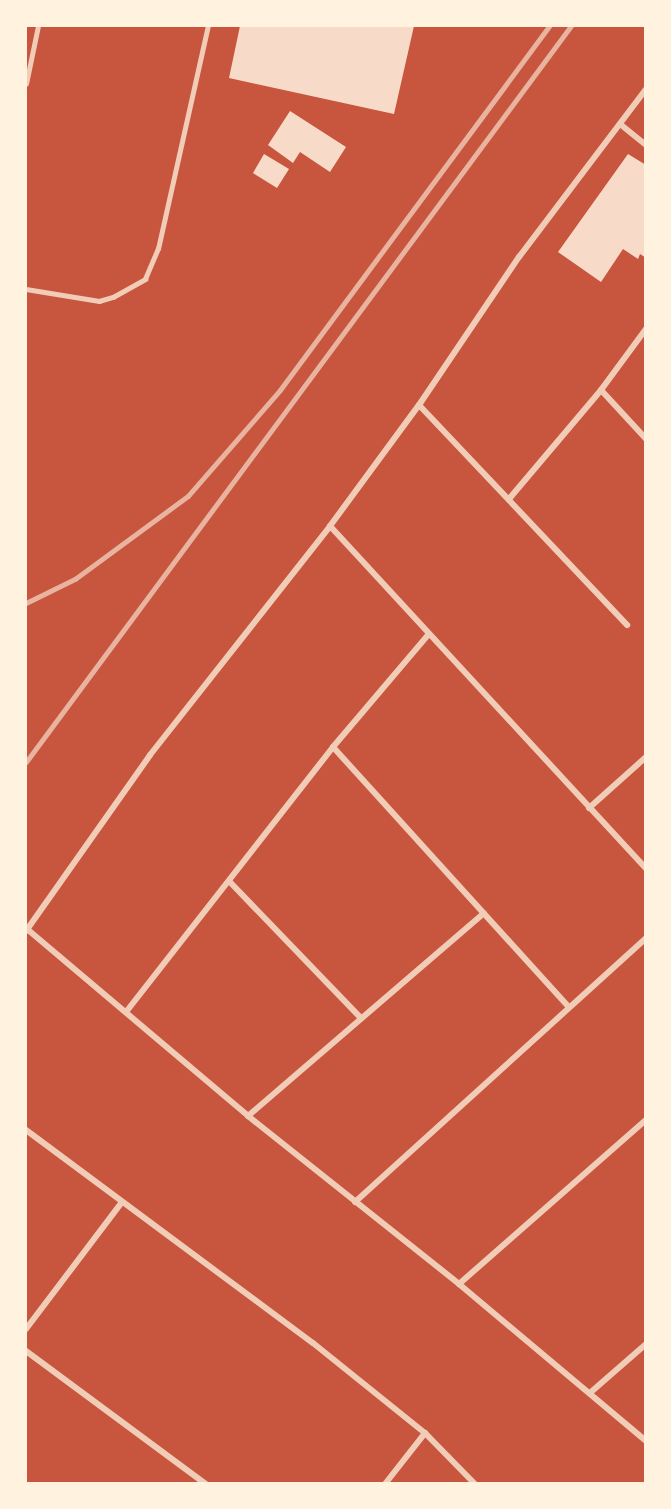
<!DOCTYPE html>
<style>
body{margin:0}
#map{position:relative;width:671px;height:1509px;overflow:hidden;background:#c8553d;font-family:Inter,sans-serif}
div>[style]{position:absolute}
.building>*{inset:0;background:#f7dbc8}
.service>*{height:4.5px;margin:-2.25px;padding:0 2.25px;transform-origin:2.25px;border-radius:2.25px;background:#f1ccb7}
.minor>*{height:6px;margin:-3px;padding:0 3px;transform-origin:3px;border-radius:3px;background:#f1ccb7}
.rail>*{height:4.5px;margin:-2.25px;padding:0 2.25px;transform-origin:2.25px;border-radius:2.25px;background:#e9b49f}
span{translate:-50% -50%;white-space:nowrap;text-align:center;line-height:1.15;-webkit-text-stroke:6px #fff3e0;paint-order:stroke}
.frame{position:absolute;inset:0;border:27px solid #fff3e0;pointer-events:none}
</style>
<div id="map">
<div class="building">
<div style="clip-path:polygon(240px 26px,414px 26px,394px 114px,229px 78px)"></div>
<div style="clip-path:polygon(290px 111px,346px 147px,330px 172px,300px 152px,293px 163px,268px 145px)"></div>
<div style="clip-path:polygon(264px 154px,289px 169px,277px 188px,253px 173px)"></div>
<div style="clip-path:polygon(628px 154px,646px 165px,646px 258px,640px 254px,638px 259px,623px 249px,601px 282px,558px 252px)"></div>
</div>
<div class="service">
<div style="left:26px;top:84px;width:59px;rotate:-78.3deg"></div>
<div style="left:26px;top:289px;width:74px;rotate:9.3deg"></div>
<div style="left:99px;top:301px;width:15px;rotate:-16deg"></div>
<div style="left:113px;top:297px;width:37px;rotate:-29deg"></div>
<div style="left:145px;top:279px;width:33px;rotate:-67deg"></div>
<div style="left:158px;top:249px;width:229px;rotate:-77.4deg"></div>
</div>
<div class="minor">
<div style="left:620px;top:124px;width:33px;rotate:39deg"></div>
<div style="left:601px;top:390px;width:67px;rotate:47.4deg"></div>
<div style="left:419px;top:405px;width:303px;rotate:46.6deg"></div>
<div style="left:509px;top:499px;width:143px;rotate:-49.8deg"></div>
<div style="left:601px;top:390px;width:76px;rotate:-53.6deg"></div>
<div style="left:330px;top:526px;width:466px;rotate:47.3deg"></div>
<div style="left:333px;top:747px;width:351px;rotate:47.8deg"></div>
<div style="left:589px;top:808px;width:76px;rotate:-41.8deg"></div>
<div style="left:229px;top:881px;width:190px;rotate:46.1deg"></div>
<div style="left:27px;top:929px;width:289px;rotate:40.2deg"></div>
<div style="left:248px;top:1116px;width:270px;rotate:38.5deg"></div>
<div style="left:459px;top:1284px;width:244px;rotate:40deg"></div>
<div style="left:26px;top:931px;width:215px;rotate:-54.8deg"></div>
<div style="left:150px;top:755px;width:291px;rotate:-51.8deg"></div>
<div style="left:330px;top:526px;width:150px;rotate:-53.7deg"></div>
<div style="left:419px;top:405px;width:179px;rotate:-56deg"></div>
<div style="left:519px;top:257px;width:211px;rotate:-52.9deg"></div>
<div style="left:126px;top:1012px;width:336px;rotate:-52deg"></div>
<div style="left:333px;top:747px;width:148px;rotate:-49.7deg"></div>
<div style="left:248px;top:1116px;width:311px;rotate:-40.7deg"></div>
<div style="left:26px;top:1130px;width:357px;rotate:36.6deg"></div>
<div style="left:313px;top:1343px;width:144px;rotate:38.8deg"></div>
<div style="left:425px;top:1433px;width:71px;rotate:45.6deg"></div>
<div style="left:355px;top:1202px;width:393px;rotate:-42.2deg"></div>
<div style="left:459px;top:1284px;width:249px;rotate:-41.3deg"></div>
<div style="left:26px;top:1329px;width:159px;rotate:-52.9deg"></div>
<div style="left:26px;top:1351px;width:224px;rotate:36.5deg"></div>
<div style="left:591px;top:1392px;width:73px;rotate:-41.1deg"></div>
<div style="left:385px;top:1484px;width:65px;rotate:-51.9deg"></div>
</div>
<div class="rail">
<div style="left:26px;top:603px;width:55px;rotate:-26.1deg"></div>
<div style="left:75px;top:579px;width:140px;rotate:-36.3deg"></div>
<div style="left:188px;top:496px;width:140px;rotate:-49deg"></div>
<div style="left:280px;top:390px;width:453px;rotate:-53.5deg"></div>
<div style="left:26px;top:762px;width:916px;rotate:-53.48deg"></div>
</div>
<div class="frame"></div>
</div>
